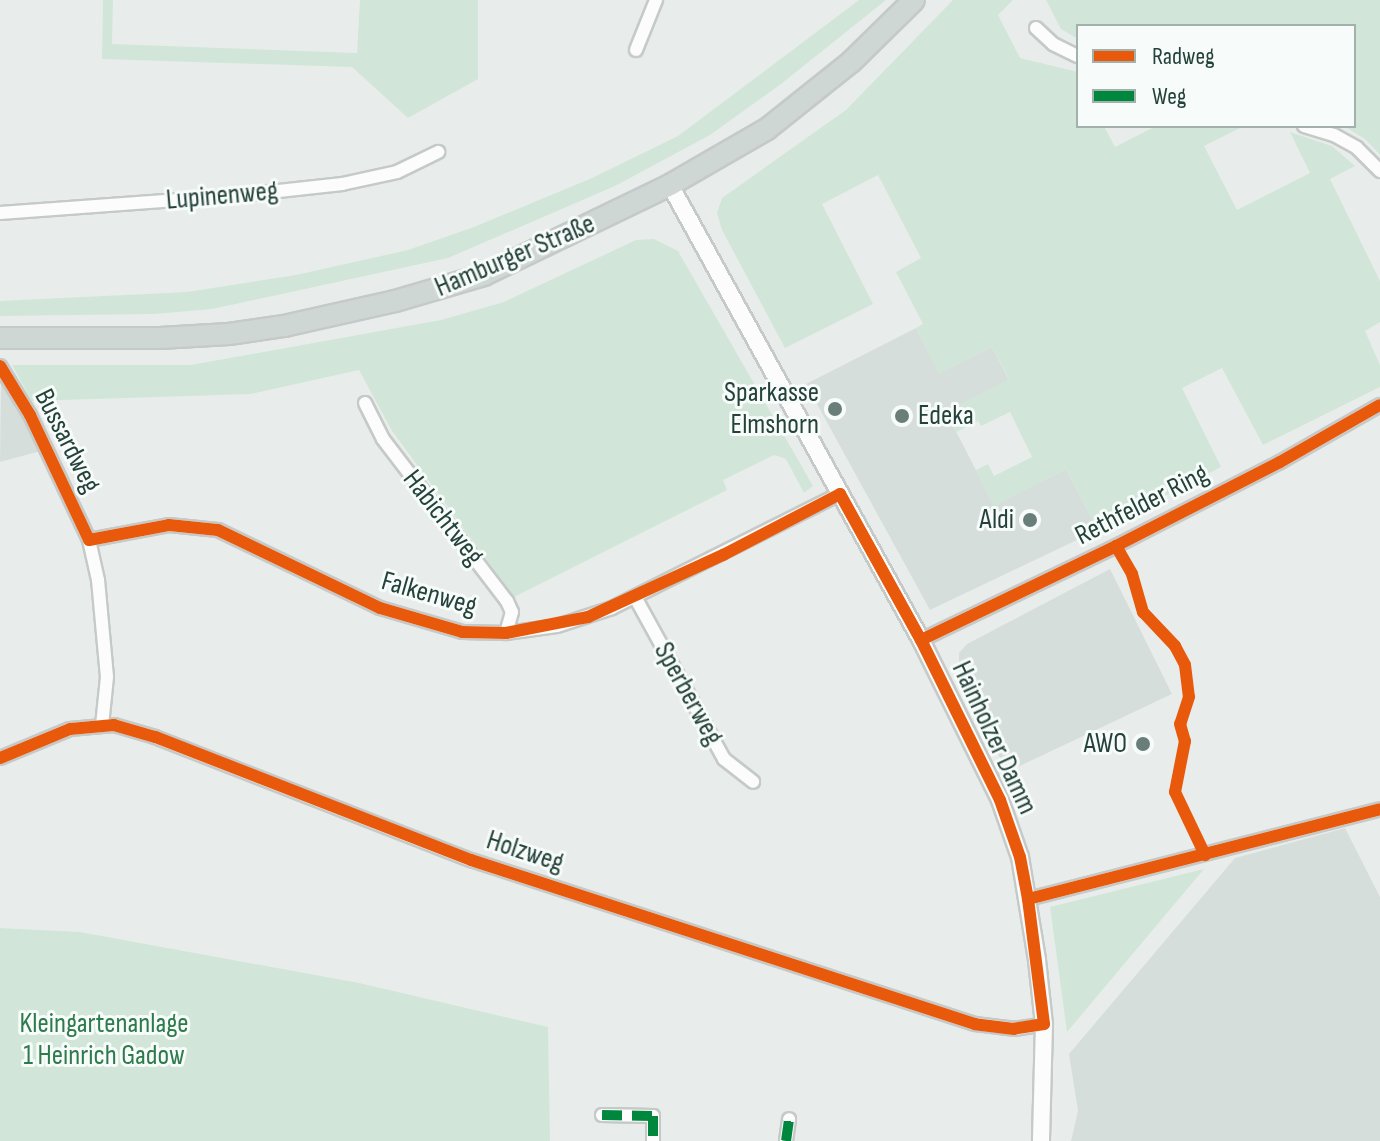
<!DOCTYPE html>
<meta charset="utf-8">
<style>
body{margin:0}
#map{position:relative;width:1380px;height:1141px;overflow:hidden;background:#e8edeb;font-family:"Sofia Sans Condensed",sans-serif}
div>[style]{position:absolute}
.built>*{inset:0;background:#d6dedb}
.green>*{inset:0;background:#d1e6d8}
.roads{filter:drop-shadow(2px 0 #c5cac8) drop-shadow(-2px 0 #c5cac8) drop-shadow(0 2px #c5cac8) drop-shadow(0 -2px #c5cac8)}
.minor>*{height:12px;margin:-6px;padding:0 6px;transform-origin:6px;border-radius:6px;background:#fcfcfc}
.tertiary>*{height:16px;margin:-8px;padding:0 8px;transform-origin:8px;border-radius:8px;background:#fcfcfc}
.primary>*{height:20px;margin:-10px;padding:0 10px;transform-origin:10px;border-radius:10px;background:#cfd7d5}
.quiet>*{height:10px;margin-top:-5px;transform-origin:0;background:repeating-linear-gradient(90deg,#00873e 0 20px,transparent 0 30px)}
.cycleway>*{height:12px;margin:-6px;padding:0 6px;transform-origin:6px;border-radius:6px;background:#e8590c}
.dots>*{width:22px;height:22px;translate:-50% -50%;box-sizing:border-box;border:4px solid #f7fbf9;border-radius:50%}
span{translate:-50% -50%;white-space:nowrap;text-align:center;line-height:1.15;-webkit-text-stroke:6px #f7fbf9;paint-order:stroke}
.street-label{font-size:28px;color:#24423a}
.poi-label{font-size:28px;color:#24423a}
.right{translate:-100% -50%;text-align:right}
.left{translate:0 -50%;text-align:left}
.park-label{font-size:28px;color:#2d7a4b}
.legend{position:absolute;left:1076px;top:24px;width:280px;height:104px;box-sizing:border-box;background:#f7fbf9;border:2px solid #a3b1ad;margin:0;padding:10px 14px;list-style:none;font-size:24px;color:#24423a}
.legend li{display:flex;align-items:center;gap:16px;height:40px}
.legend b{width:40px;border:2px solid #a3b1ad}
</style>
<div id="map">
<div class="built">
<div style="clip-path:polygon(916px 328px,939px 373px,992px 347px,1009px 380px,946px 412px,994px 505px,1066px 469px,1098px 530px,930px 610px,806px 384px)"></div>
<div style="clip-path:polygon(1px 381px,26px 417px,41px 451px,0 462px)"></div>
<div style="clip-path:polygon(1110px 569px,1172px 694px,1007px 772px,959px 675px,959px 653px,967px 644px)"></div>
<div style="clip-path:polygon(1345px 828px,1380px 897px,1380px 1141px,1071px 1141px,1078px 1111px,1069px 1054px,1235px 858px)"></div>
</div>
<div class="green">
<div style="clip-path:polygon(103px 0,113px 0,112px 44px,357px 53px,360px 0,478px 0,478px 79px,408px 118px,352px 67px,102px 59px)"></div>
<div style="clip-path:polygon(859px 0,886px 0,781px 84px,710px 135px,615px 186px,448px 258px,212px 309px,154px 314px,0 316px,0 301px,187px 292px,296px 275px,408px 250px,474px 227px,592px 178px,678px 136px)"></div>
<div style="clip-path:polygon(953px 0,1013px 0,998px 15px,1020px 58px,1078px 72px,1078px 126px,1104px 126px,1115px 147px,1156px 126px,1244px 126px,1204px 146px,1237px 210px,1310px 173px,1290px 132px,1332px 146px,1355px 166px,1330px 179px,1380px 281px,1380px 322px,1365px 331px,1380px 365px,1380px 387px,1263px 445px,1222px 368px,1182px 388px,1221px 467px,1098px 530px,1066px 469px,994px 506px,976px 470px,988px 464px,994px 476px,1032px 457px,1010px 412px,981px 426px,978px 421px,956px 432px,946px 412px,1009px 379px,992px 347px,939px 374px,916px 328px,923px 324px,896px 272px,921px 258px,878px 175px,822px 204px,873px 304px,785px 348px,722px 230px,717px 213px,722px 198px,846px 110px)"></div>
<div style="clip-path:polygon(1046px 0,1380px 0,1380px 155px,1366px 140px,1344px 126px,1354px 126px,1354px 26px,1078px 26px,1078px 39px,1061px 29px)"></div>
<div style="clip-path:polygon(654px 239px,678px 251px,813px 486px,804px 493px,786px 459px,774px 455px,723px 480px,727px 490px,514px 597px,392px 431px,359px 370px,251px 394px,32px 401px,12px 365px,191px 365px,441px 320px,504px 302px,636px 240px)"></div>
<div style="clip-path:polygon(1204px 869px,1067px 1032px,1050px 907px)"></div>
<div style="clip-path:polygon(0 928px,80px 932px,359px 983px,548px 1027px,550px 1141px,0 1141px)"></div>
</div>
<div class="roads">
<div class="minor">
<div style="left:1036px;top:28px;width:23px;rotate:43deg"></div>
<div style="left:1053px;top:44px;width:28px;rotate:26deg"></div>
<div style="left:636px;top:50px;width:54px;rotate:-68.2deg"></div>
<div style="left:1304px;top:126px;width:31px;rotate:17deg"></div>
<div style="left:1334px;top:135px;width:26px;rotate:29deg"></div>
<div style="left:1357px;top:148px;width:33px;rotate:45deg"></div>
<div style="left:0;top:213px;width:234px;rotate:-4.2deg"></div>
<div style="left:233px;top:196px;width:110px;rotate:-6.3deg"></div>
<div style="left:342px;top:184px;width:56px;rotate:-12.3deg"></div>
<div style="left:397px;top:172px;width:46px;rotate:-26deg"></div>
<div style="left:0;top:366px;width:57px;rotate:58.5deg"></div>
<div style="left:30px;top:415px;width:138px;rotate:64.7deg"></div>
<div style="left:89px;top:540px;width:41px;rotate:77.3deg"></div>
<div style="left:98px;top:580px;width:97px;rotate:84.7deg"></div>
<div style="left:107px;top:677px;width:48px;rotate:95.9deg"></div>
<div style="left:365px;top:403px;width:40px;rotate:63.4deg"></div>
<div style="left:383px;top:439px;width:204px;rotate:52.6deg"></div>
<div style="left:507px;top:601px;width:12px;rotate:66deg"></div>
<div style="left:512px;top:612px;width:22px;rotate:106deg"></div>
<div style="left:89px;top:540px;width:81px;rotate:-10.6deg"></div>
<div style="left:169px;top:525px;width:49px;rotate:5.8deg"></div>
<div style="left:218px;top:530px;width:180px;rotate:25.7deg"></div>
<div style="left:380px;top:608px;width:85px;rotate:16.3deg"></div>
<div style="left:462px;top:632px;width:44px;rotate:1.3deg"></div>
<div style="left:506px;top:633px;width:51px;rotate:-7.8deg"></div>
<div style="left:557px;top:626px;width:58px;rotate:-18.1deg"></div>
<div style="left:612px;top:608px;width:255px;rotate:-26.6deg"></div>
<div style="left:635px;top:597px;width:185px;rotate:61.2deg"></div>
<div style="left:724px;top:759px;width:37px;rotate:38deg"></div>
<div style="left:921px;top:640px;width:216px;rotate:-25.7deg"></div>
<div style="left:1116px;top:546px;width:184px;rotate:-27.1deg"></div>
<div style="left:1280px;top:462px;width:115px;rotate:-29.7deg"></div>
<div style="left:0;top:758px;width:76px;rotate:-22.5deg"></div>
<div style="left:70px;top:729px;width:44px;rotate:-5.2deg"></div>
<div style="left:114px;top:725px;width:43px;rotate:16.3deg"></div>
<div style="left:155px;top:737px;width:339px;rotate:21.3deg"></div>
<div style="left:471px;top:860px;width:530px;rotate:18.02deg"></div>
<div style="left:975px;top:1024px;width:39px;rotate:7deg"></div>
<div style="left:1014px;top:1029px;width:30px;rotate:-9deg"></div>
<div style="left:1028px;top:899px;width:363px;rotate:-14.3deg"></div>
<div style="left:602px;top:1115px;width:51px;rotate:1.1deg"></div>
<div style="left:653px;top:1116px;width:25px;rotate:90deg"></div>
<div style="left:786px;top:1141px;width:22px;rotate:-82deg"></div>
</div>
<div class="tertiary">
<div style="left:670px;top:185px;width:520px;rotate:61.12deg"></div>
<div style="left:921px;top:640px;width:178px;rotate:63.7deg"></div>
<div style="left:1000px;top:800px;width:60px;rotate:70.7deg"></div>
<div style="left:1020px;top:857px;width:104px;rotate:80.6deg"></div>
<div style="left:1037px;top:960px;width:64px;rotate:83.8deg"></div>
<div style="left:1044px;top:1024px;width:117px;rotate:91.5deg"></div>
</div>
<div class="primary">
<div style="left:0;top:338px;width:160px"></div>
<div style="left:160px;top:338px;width:69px;rotate:-3.3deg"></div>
<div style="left:229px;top:334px;width:56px;rotate:-8.3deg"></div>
<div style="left:284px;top:326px;width:114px;rotate:-12.7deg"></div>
<div style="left:395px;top:301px;width:93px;rotate:-16.3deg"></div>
<div style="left:484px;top:275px;width:207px;rotate:-25.8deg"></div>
<div style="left:670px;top:185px;width:112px;rotate:-30deg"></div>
<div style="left:767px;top:129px;width:107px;rotate:-38.6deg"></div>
<div style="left:851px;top:62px;width:88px;rotate:-44.5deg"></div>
</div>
</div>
<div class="quiet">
<div style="left:602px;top:1115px;width:51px;rotate:1.1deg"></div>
<div style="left:653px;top:1116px;width:25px;rotate:90deg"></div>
<div style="left:786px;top:1141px;width:22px;rotate:-82deg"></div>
</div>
<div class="cycleway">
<div style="left:0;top:366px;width:57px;rotate:58.5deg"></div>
<div style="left:30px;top:415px;width:138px;rotate:64.7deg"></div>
<div style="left:89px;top:540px;width:81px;rotate:-10.6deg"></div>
<div style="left:169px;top:525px;width:49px;rotate:5.8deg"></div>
<div style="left:218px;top:530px;width:180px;rotate:25.7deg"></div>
<div style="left:380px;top:608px;width:85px;rotate:16.3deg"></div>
<div style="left:462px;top:632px;width:44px;rotate:1.3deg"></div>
<div style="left:506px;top:633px;width:84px;rotate:-11deg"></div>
<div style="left:588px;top:617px;width:149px;rotate:-24.7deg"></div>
<div style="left:723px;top:555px;width:132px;rotate:-27.5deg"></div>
<div style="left:840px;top:494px;width:167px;rotate:61deg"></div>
<div style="left:921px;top:640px;width:178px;rotate:63.7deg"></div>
<div style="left:1000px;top:800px;width:60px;rotate:70.7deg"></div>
<div style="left:1020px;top:857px;width:43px;rotate:79.2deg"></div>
<div style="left:1028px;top:899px;width:126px;rotate:82.7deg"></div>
<div style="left:1044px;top:1024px;width:30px;rotate:171deg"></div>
<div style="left:1014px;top:1029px;width:39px;rotate:-173deg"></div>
<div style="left:975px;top:1024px;width:530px;rotate:-161.98deg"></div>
<div style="left:471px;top:860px;width:339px;rotate:-158.7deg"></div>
<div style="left:155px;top:737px;width:43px;rotate:-163.7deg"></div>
<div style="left:114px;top:725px;width:44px;rotate:174.8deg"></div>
<div style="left:70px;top:729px;width:76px;rotate:157.5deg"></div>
<div style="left:1116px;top:546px;width:32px;rotate:60deg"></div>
<div style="left:1132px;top:574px;width:40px;rotate:74deg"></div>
<div style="left:1143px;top:612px;width:47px;rotate:46.7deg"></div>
<div style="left:1175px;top:646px;width:21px;rotate:62deg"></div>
<div style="left:1185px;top:665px;width:32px;rotate:83deg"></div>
<div style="left:1189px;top:697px;width:28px;rotate:108deg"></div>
<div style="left:1180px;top:724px;width:18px;rotate:74deg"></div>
<div style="left:1185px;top:741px;width:52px;rotate:101.1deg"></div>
<div style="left:1175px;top:792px;width:70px;rotate:64.5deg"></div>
<div style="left:921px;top:640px;width:216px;rotate:-25.7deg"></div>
<div style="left:1116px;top:546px;width:184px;rotate:-27.1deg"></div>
<div style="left:1280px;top:462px;width:115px;rotate:-29.7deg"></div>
<div style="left:1028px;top:899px;width:363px;rotate:-14.3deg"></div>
</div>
<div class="dots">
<div style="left:835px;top:409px;background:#697e78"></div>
<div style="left:902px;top:416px;background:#697e78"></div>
<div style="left:1030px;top:520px;background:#697e78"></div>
<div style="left:1143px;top:744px;background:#697e78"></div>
</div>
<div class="street-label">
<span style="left:222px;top:196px;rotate:-5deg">Lupinenweg</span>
<span style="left:515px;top:256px;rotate:-23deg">Hamburger Straße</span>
<span style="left:67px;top:441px;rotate:63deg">Bussardweg</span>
<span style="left:1142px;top:505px;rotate:-27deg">Rethfelder Ring</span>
<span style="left:443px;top:518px;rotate:52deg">Habichtweg</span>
<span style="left:429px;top:594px;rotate:16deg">Falkenweg</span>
<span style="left:688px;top:694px;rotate:61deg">Sperberweg</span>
<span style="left:994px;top:738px;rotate:65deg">Hainholzer Damm</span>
<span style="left:525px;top:852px;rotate:18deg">Holzweg</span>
</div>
<div class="poi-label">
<span class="right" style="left:819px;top:409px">Sparkasse<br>Elmshorn</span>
<span class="left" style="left:918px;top:416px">Edeka</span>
<span class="right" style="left:1014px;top:520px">Aldi</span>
<span class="right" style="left:1127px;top:744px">AWO</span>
</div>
<div class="park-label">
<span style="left:104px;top:1040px">Kleingartenanlage<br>1 Heinrich Gadow</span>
</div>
<ul class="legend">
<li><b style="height:10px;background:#e8590c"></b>Radweg</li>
<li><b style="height:10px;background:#00873e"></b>Weg</li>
</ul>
</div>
